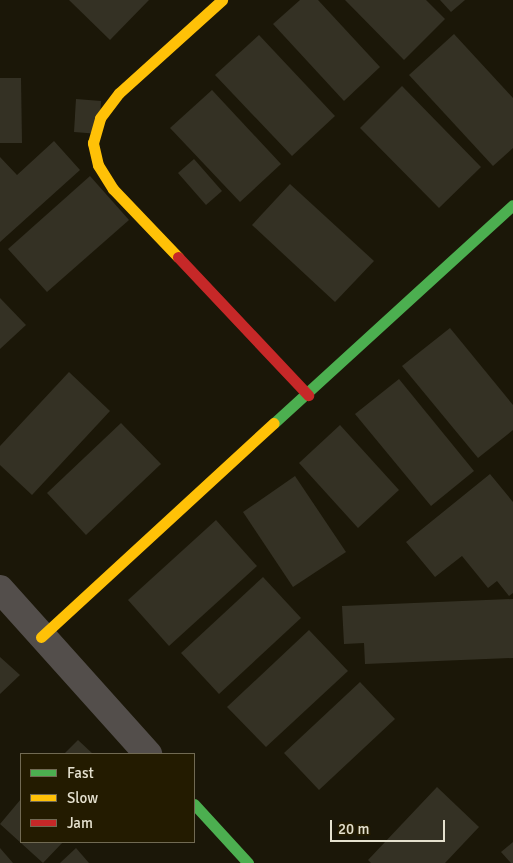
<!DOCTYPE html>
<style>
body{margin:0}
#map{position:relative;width:513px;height:863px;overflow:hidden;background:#1b1708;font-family:Signika,sans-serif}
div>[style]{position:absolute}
.building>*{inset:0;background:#343124}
.street>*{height:28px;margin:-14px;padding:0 14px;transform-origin:14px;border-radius:14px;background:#534e4b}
.fast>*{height:11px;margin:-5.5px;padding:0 5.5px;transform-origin:5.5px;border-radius:5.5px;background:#4caf50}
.slow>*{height:11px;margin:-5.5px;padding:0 5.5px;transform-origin:5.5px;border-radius:5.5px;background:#ffc107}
.jam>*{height:11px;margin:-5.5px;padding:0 5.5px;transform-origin:5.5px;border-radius:5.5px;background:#c62828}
span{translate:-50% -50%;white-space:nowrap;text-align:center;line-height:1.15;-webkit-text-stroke:5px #231b00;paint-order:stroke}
.legend{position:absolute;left:20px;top:753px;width:175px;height:90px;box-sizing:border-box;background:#231b00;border:1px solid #716a53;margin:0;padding:6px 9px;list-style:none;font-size:15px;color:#e5e1cf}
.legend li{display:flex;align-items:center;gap:10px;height:25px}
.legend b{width:25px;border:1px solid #716a53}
.scale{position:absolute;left:330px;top:820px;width:115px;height:22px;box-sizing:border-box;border:2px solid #e5e1cf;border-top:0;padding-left:6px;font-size:15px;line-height:18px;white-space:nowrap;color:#e5e1cf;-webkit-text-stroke:4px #231b00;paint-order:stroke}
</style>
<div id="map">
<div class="building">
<div style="clip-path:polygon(69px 0,149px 0,110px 40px)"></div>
<div style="clip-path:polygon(300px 0,318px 0,380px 67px,344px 101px,273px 24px)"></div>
<div style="clip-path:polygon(345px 0,426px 0,445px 19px,404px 60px)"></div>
<div style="clip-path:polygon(440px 0,465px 0,451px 12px)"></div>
<div style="clip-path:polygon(454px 34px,513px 98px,513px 148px,493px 166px,409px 75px)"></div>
<div style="clip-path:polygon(259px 35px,335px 116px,292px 156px,215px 75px)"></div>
<div style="clip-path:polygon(0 78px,21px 78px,22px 143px,0 143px)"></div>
<div style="clip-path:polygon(402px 86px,481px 167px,439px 208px,360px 128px)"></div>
<div style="clip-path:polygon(212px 90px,281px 164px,240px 202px,170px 128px)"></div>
<div style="clip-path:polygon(76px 99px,101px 101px,99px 134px,74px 132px)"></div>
<div style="clip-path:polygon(54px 141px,80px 170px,0 242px,0 157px,17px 175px)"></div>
<div style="clip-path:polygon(194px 159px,222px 191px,206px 205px,178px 173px)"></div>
<div style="clip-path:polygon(90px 176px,129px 220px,47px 292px,8px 249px)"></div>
<div style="clip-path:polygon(290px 184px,374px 261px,335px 302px,252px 225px)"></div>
<div style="clip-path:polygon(0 298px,26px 325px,0 349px)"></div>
<div style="clip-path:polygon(450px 328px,513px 405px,513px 430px,478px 458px,402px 366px)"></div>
<div style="clip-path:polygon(69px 372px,110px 411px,32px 495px,0 465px,0 446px)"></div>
<div style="clip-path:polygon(399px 379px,474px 471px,431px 506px,355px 414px)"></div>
<div style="clip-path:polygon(121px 423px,161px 464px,86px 535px,47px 493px)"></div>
<div style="clip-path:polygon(340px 425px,399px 490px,358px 528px,299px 463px)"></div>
<div style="clip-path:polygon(490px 474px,513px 502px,513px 593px,509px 596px,497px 581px,488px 588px,462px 556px,435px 577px,406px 542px)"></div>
<div style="clip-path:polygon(295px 476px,346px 552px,293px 587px,243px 512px)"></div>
<div style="clip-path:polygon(216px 520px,257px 566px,169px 646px,128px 600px)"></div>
<div style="clip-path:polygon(263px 577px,301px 618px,219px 694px,181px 653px)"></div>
<div style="clip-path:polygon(513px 599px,513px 658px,365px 664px,364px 643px,344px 644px,342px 606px)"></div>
<div style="clip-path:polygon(309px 630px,348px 671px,266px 747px,227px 707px)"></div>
<div style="clip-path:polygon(0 657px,20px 675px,0 694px)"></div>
<div style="clip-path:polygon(360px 682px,395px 719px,319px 790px,284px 753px)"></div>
<div style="clip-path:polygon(78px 740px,93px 754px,64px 754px)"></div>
<div style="clip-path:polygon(437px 787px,479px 827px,445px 863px,371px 863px,368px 860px)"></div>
<div style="clip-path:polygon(21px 799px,21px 842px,63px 842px,43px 863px,0 824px)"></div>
<div style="clip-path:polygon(513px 842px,513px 863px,511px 863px,501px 852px)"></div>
<div style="clip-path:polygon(0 848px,13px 863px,0 863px)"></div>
<div style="clip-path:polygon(76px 848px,89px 863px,60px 863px)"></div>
</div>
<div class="street">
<div style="left:0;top:589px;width:222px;rotate:48.1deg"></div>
</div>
<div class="fast">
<div style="left:274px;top:423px;width:323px;rotate:-42.4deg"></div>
<div style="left:194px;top:804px;width:80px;rotate:47.5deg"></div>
</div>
<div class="slow">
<div style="left:178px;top:257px;width:94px;rotate:-133.7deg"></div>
<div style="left:113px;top:189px;width:28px;rotate:-122deg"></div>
<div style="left:98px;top:165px;width:23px;rotate:-103deg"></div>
<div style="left:93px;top:143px;width:26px;rotate:-74deg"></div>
<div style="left:100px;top:118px;width:31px;rotate:-53deg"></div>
<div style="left:119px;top:93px;width:139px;rotate:-42.1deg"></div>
<div style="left:41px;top:637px;width:316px;rotate:-42.6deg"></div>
</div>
<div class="jam">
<div style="left:178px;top:257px;width:190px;rotate:46.7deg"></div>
</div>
<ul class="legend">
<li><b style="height:6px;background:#4caf50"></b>Fast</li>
<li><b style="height:6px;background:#ffc107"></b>Slow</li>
<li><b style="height:6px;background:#c62828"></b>Jam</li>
</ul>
<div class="scale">20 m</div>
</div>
